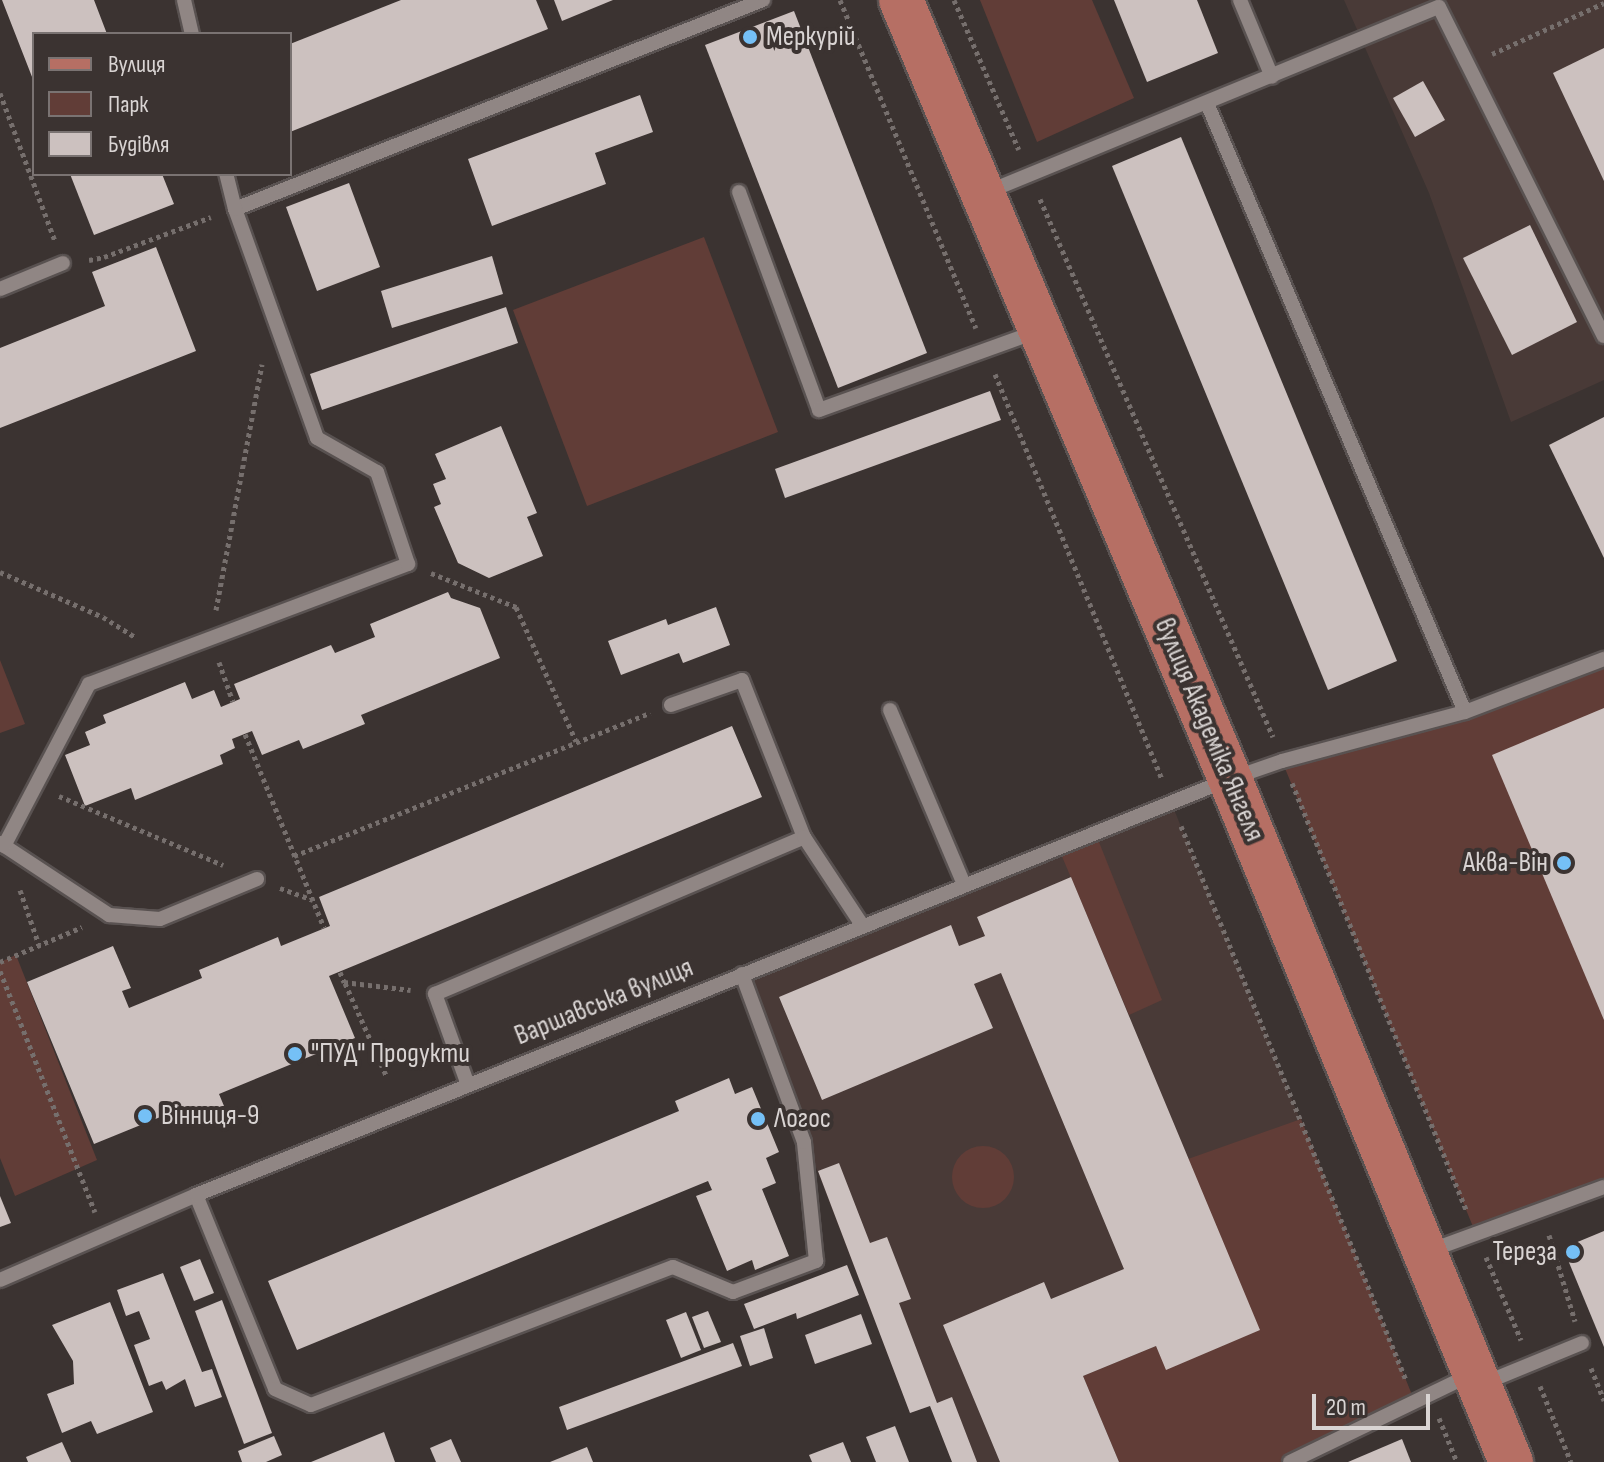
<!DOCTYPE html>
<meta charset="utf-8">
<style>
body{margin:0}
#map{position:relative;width:1604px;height:1462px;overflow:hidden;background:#3b3331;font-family:"Sofia Sans Condensed",sans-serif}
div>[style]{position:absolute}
.built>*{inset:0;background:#493a37}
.green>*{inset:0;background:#613d37}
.round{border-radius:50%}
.building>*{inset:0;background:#ccc1bf}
.path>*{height:5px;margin-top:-2.5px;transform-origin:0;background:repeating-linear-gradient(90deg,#766f6d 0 4px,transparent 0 8px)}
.roads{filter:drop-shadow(2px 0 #595251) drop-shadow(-2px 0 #595251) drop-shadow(0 2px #595251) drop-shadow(0 -2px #595251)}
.minor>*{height:14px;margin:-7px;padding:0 7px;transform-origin:7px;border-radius:7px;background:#908684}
.major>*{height:44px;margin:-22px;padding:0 22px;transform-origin:22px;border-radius:22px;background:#b66f64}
.dots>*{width:22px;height:22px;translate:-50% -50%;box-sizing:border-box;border:4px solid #3b3331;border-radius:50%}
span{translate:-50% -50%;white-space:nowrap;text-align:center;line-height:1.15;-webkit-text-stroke:8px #3b3331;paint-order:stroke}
.poi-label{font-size:28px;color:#d9d4d3}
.left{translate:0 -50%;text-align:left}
.right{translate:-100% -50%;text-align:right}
.street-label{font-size:28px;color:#d9d4d3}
.legend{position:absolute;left:32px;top:32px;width:260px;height:144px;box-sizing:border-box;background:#3b3331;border:2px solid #7a7372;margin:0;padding:10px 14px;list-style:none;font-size:24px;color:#d9d4d3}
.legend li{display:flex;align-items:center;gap:16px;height:40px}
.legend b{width:40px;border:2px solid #7a7372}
.scale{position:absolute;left:1312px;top:1394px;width:118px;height:36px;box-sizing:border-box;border:4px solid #d9d4d3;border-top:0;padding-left:10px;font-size:24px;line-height:28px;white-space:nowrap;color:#d9d4d3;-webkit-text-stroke:6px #3b3331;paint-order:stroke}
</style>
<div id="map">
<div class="built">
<div style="clip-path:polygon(1344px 0,1604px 0,1604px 380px,1511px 422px,1429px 193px)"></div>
<div style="clip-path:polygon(1171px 802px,1414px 1400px,1290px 1462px,952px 1462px,930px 1406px,910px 1413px,742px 974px)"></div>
</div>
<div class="green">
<div style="clip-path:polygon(980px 0,1092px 0,1134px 98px,1037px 142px)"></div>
<div style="clip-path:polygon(704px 237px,778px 432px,587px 506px,513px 310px)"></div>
<div style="clip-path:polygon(1604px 659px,1604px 1188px,1476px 1234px,1282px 761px,1465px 712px)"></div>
<div style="clip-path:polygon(0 660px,25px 724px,0 733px)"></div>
<div style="clip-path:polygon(1095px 832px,1162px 1000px,1129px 1015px,1058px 847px)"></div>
<div style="clip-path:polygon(16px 955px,97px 1160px,15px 1196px,0 1158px,0 962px)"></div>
<div style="clip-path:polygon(1301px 1119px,1414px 1400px,1289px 1462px,1119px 1462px,1083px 1376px,1156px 1346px,1167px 1369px,1259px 1330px,1188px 1159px)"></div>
<div class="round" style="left:952px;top:1146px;width:62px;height:62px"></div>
</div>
<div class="building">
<div style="clip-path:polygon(2px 0,94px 0,107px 34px,34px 34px,34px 82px)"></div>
<div style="clip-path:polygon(401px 0,536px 0,548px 29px,290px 132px,290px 44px)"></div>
<div style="clip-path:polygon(554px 0,613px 0,562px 21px)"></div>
<div style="clip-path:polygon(1114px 0,1197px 0,1218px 53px,1147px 82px)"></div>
<div style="clip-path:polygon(794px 11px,927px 353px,838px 388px,705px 45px)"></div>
<div style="clip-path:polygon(1604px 48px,1604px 181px,1553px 73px)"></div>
<div style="clip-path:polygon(1423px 81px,1445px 120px,1415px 137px,1393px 98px)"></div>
<div style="clip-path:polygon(640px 95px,653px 132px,595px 153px,606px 184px,492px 226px,468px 159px)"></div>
<div style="clip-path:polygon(1181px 137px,1397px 661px,1328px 690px,1112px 166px)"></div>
<div style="clip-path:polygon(70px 174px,162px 174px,174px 204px,94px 235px)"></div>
<div style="clip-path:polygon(349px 183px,380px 267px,317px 291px,286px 207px)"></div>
<div style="clip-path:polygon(1530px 225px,1577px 322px,1512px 355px,1463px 258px)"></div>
<div style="clip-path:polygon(156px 247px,196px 351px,0 428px,0 348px,105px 306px,92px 272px)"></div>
<div style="clip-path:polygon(492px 256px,503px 294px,392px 328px,381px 291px)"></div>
<div style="clip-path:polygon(506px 307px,518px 343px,322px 410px,310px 374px)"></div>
<div style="clip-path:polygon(990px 391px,1001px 420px,785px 498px,775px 469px)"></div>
<div style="clip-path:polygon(1604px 417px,1604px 558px,1549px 445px)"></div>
<div style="clip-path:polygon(501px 426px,537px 513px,527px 517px,543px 556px,489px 578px,458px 563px,434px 507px,441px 504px,433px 484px,446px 479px,435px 454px)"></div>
<div style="clip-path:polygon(448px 592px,451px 598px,480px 608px,500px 658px,361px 715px,365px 724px,303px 749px,299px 740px,262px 755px,252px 731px,232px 739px,235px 748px,220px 755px,223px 764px,135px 800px,131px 788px,85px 806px,65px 755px,90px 745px,85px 732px,106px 723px,103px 715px,185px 682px,192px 699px,214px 690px,221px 707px,240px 699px,234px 684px,331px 645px,335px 653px,375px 637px,370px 624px)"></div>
<div style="clip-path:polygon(716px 607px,730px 645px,683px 663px,679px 653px,621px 675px,608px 641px,666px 619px,668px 625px)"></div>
<div style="clip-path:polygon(1604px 708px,1604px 1020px,1492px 755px)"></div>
<div style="clip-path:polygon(732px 726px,762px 797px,329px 976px,355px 1038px,219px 1094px,224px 1106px,186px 1122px,180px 1109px,94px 1144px,27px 982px,113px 946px,131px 988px,122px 991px,129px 1008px,202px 978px,199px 970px,278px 937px,281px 946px,330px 926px,319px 897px)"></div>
<div style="clip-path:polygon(1071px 877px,1260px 1330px,1166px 1370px,1156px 1346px,1083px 1376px,1119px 1462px,1000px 1462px,943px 1325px,1044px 1282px,1051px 1299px,1124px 1269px,1001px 973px,974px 984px,993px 1028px,822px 1100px,779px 997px,951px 925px,959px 946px,985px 936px,977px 917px)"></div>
<div style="clip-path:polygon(729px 1078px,735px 1094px,752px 1087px,779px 1152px,766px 1158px,776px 1183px,762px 1189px,789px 1256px,755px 1270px,752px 1260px,727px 1271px,696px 1196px,712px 1190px,708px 1181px,297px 1350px,268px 1281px,679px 1111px,675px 1101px)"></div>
<div style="clip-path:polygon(839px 1163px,870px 1243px,887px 1237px,911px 1299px,899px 1303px,937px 1403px,952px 1397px,977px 1462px,952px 1462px,930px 1406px,910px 1413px,818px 1171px)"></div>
<div style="clip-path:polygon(0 1196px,11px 1223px,0 1227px)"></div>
<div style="clip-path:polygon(1604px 1231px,1604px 1347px,1563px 1248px)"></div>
<div style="clip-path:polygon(200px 1259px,214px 1293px,194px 1301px,180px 1267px)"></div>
<div style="clip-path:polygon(847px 1265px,859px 1295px,797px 1319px,796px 1313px,754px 1329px,744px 1304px)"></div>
<div style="clip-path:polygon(163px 1273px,202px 1372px,212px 1369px,222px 1397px,195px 1407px,185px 1379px,166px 1390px,162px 1381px,149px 1386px,134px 1345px,150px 1339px,139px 1311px,126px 1316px,117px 1290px)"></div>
<div style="clip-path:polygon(222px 1300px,272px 1433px,244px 1444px,195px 1311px)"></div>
<div style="clip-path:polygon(110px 1302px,153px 1412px,97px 1434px,91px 1421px,62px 1433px,47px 1394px,74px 1384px,73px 1361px,52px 1325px)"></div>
<div style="clip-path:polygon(708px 1311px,721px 1342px,704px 1348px,692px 1317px)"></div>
<div style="clip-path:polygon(686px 1312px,701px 1350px,681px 1358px,666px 1320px)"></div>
<div style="clip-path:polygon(861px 1314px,872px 1344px,815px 1364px,805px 1335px)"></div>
<div style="clip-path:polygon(764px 1328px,773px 1358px,750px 1366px,740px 1336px)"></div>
<div style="clip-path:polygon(733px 1343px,742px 1366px,567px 1430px,559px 1407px)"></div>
<div style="clip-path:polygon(895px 1426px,909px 1462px,876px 1462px,866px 1437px)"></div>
<div style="clip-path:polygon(384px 1432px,395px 1462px,311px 1462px)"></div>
<div style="clip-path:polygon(274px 1436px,282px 1455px,266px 1462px,242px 1462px,238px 1451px)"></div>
<div style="clip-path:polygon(451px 1439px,461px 1462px,436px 1462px,430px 1448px)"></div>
<div style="clip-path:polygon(1402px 1439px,1411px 1462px,1348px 1462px)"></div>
<div style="clip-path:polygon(62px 1442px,71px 1462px,28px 1462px,26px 1457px)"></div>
<div style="clip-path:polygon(843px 1442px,851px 1462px,812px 1462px,809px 1455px)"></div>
<div style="clip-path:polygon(587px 1447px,593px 1462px,550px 1462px)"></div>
</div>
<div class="path">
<div style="left:840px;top:0;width:355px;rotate:67.5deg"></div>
<div style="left:954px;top:0;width:163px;rotate:66.6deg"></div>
<div style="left:1492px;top:54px;width:123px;rotate:-24.5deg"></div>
<div style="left:0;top:93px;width:158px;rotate:69.6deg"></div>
<div style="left:1040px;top:199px;width:586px;rotate:66.58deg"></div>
<div style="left:89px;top:260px;width:15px;rotate:-11deg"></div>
<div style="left:104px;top:257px;width:114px;rotate:-20.5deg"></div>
<div style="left:995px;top:374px;width:438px;rotate:67.6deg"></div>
<div style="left:0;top:572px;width:112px;rotate:23.6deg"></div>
<div style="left:103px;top:617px;width:39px;rotate:32deg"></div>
<div style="left:431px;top:573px;width:92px;rotate:21.8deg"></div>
<div style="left:516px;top:607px;width:147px;rotate:65.9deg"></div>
<div style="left:216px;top:610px;width:250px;rotate:-79.4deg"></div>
<div style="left:219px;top:662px;width:42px;rotate:70.7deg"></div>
<div style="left:245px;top:734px;width:209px;rotate:67.8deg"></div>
<div style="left:1292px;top:783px;width:462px;rotate:67.8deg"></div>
<div style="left:59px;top:796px;width:178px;rotate:22.8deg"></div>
<div style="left:1181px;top:826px;width:598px;rotate:67.9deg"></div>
<div style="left:294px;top:856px;width:384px;rotate:-21.9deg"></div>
<div style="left:280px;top:888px;width:35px;rotate:20deg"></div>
<div style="left:20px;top:890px;width:58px;rotate:70.9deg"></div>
<div style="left:0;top:962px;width:89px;rotate:-23.1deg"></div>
<div style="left:0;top:971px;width:259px;rotate:68.5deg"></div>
<div style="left:340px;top:972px;width:11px;rotate:68deg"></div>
<div style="left:344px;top:982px;width:67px;rotate:6.8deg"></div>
<div style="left:345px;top:983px;width:101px;rotate:66deg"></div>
<div style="left:1549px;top:1235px;width:90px;rotate:73.2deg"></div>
<div style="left:1486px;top:1257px;width:90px;rotate:67.1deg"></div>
<div style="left:1591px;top:1368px;width:35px;rotate:68deg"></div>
<div style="left:1540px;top:1386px;width:82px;rotate:67.8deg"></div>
<div style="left:1439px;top:1418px;width:48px;rotate:67.8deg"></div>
</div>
<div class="roads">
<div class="minor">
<div style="left:184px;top:0;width:35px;rotate:77deg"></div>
<div style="left:1240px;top:0;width:83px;rotate:67.4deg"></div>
<div style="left:1207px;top:103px;width:661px;rotate:67.04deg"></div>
<div style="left:739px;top:192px;width:232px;rotate:69.8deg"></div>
<div style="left:819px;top:410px;width:231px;rotate:-19.8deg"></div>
<div style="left:987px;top:192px;width:488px;rotate:-22.3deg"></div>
<div style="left:1439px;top:7px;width:368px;rotate:63.4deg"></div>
<div style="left:235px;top:209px;width:568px;rotate:-21.6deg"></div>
<div style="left:0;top:289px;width:68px;rotate:-22.4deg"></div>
<div style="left:671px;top:705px;width:75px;rotate:-19.4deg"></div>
<div style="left:742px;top:680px;width:169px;rotate:68.5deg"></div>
<div style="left:890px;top:710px;width:189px;rotate:67deg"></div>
<div style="left:0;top:843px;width:131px;rotate:33.4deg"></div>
<div style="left:109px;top:915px;width:51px;rotate:4.5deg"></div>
<div style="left:160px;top:919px;width:105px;rotate:-22.4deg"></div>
<div style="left:4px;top:846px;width:183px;rotate:-62.3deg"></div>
<div style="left:89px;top:684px;width:341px;rotate:-20.6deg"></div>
<div style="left:408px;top:564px;width:97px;rotate:-108.6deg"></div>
<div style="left:377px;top:472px;width:69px;rotate:-150.5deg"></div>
<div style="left:317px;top:438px;width:243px;rotate:-109.7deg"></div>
<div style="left:235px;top:209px;width:36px;rotate:-104deg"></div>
<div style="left:468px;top:1085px;width:97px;rotate:-109.9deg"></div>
<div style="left:435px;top:994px;width:401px;rotate:-23deg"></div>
<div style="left:804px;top:837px;width:105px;rotate:56.6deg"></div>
<div style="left:196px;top:1195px;width:209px;rotate:67.8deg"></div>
<div style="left:275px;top:1389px;width:39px;rotate:24deg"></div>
<div style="left:311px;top:1405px;width:387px;rotate:-20.9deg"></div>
<div style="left:673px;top:1267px;width:65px;rotate:22.6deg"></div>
<div style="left:733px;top:1292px;width:89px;rotate:-20.5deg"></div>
<div style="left:816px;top:1261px;width:120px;rotate:-95.8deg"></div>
<div style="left:804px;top:1142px;width:179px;rotate:-110.3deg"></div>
<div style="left:1429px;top:1251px;width:186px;rotate:-20.1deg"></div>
<div style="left:0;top:1280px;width:214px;rotate:-23.4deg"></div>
<div style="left:196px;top:1195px;width:1115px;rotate:-21.92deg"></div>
<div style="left:1230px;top:779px;width:55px;rotate:-19.1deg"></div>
<div style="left:1282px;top:761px;width:189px;rotate:-15deg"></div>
<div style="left:1465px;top:712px;width:149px;rotate:-20.9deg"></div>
<div style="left:1482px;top:1384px;width:108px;rotate:-22.3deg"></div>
<div style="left:1290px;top:1462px;width:200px;rotate:-25.8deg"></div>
</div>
<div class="major">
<div style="left:901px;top:0;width:846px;rotate:67.1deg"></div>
<div style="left:1230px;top:779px;width:739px;rotate:67.64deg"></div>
</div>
</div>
<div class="dots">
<div style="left:750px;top:37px;background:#75c0f6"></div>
<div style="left:1564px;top:863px;background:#75c0f6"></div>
<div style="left:295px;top:1054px;background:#75c0f6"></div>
<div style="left:145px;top:1116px;background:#75c0f6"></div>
<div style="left:758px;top:1119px;background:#75c0f6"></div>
<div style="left:1573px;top:1252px;background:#75c0f6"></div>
</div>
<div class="poi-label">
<span class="left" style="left:766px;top:37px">Меркурій</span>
<span class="right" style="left:1548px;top:863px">Аква-Він</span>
<span class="left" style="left:311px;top:1054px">"ПУД" Продукти</span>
<span class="left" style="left:161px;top:1116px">Вінниця-9</span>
<span class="left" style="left:774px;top:1119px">Логос</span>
<span class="right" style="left:1557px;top:1252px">Тереза</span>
</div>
<div class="street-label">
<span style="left:1209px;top:730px;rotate:67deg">вулиця Академіка Янгеля</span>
<span style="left:604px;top:1002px;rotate:-22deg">Варшавська вулиця</span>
</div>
<ul class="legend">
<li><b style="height:10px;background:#b66f64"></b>Вулиця</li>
<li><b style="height:22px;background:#613d37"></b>Парк</li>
<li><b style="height:22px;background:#ccc1bf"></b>Будівля</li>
</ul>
<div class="scale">20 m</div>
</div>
